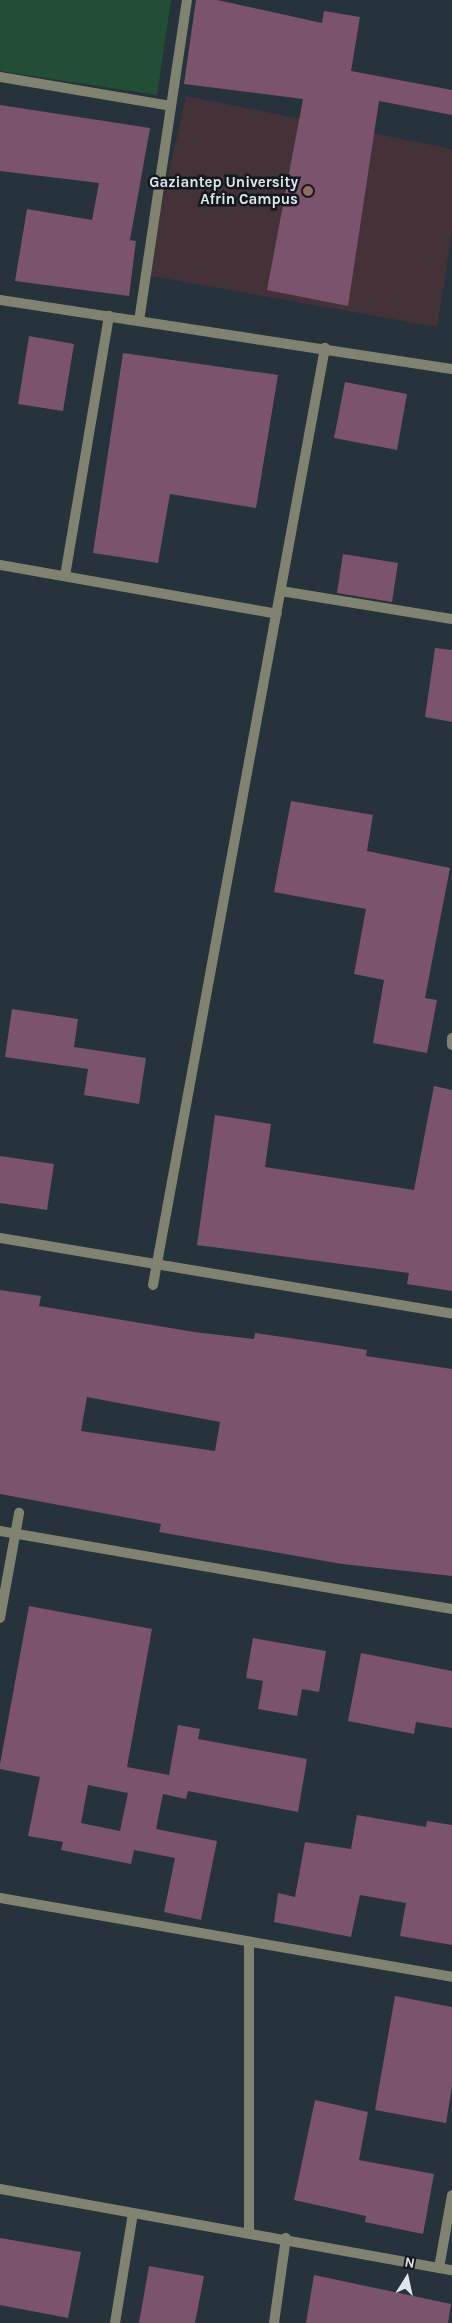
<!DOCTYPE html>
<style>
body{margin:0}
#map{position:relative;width:452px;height:2323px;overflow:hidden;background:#26323c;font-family:Karla,sans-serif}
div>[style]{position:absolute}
.education>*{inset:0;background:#453239}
.green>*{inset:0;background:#224e35}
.building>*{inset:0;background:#7c536c}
.street>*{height:10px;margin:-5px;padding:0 5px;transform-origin:5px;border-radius:5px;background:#7f836f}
.dots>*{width:14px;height:14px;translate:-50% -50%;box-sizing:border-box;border:2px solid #14191e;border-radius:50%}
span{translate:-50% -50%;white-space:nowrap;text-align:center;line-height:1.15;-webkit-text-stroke:5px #14191e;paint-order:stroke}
.poi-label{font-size:15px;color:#dee6ec;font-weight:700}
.right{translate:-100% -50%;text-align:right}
.north{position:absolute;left:382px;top:2253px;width:50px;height:50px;-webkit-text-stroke:4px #14191e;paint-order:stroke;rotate:10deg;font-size:14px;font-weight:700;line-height:20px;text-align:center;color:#dee6ec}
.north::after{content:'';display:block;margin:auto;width:18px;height:22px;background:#dee6ec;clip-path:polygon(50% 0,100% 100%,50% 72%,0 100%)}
</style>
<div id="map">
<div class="education">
<div style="clip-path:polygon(186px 96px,452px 149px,452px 233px,437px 327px,146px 275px)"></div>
</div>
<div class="green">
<div style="clip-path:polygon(0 0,171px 0,157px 95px,0 71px)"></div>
</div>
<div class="building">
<div style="clip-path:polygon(196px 0,217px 0,322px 23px,324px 11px,360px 17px,351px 71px,452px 90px,452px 115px,379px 101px,348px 306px,267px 290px,303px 99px,184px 84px)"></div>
<div style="clip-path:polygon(0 105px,150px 128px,130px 240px,136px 241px,129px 296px,15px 281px,27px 209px,92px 220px,99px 183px,0 171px)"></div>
<div style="clip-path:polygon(29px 336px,74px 344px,63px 411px,18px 404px)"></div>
<div style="clip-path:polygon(123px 353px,278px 375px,256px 508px,170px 494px,158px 563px,93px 553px)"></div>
<div style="clip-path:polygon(345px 382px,407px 394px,397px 450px,334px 438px)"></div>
<div style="clip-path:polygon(343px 554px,398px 563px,392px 602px,337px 593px)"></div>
<div style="clip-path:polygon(435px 648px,452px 650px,452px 722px,425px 717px)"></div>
<div style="clip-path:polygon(291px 801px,373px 815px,367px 851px,450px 868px,425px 998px,437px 1000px,427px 1053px,373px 1043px,384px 980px,354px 974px,366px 909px,274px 892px)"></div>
<div style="clip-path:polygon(12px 1009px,78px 1019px,74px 1047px,146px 1058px,139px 1104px,84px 1095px,88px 1069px,5px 1057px)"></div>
<div style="clip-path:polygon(434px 1086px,452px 1090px,452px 1291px,407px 1284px,409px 1273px,197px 1245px,215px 1115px,271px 1124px,265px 1167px,414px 1190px)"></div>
<div style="clip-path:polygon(0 1156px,54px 1164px,47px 1210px,0 1203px)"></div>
<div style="clip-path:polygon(evenodd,0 1290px,41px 1296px,39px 1306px,194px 1332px,254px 1339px,255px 1333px,317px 1342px,367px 1350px,366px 1356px,452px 1369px,452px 1576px,342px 1564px,159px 1532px,161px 1524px,0 1494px,0 1290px,87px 1397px,220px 1422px,215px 1451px,81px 1431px,87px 1397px)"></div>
<div style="clip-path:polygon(evenodd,29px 1606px,152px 1629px,127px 1767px,169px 1775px,178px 1725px,200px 1729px,198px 1739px,307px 1759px,298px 1812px,188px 1791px,186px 1799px,163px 1794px,156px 1829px,217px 1841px,201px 1920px,164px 1912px,175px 1858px,134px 1850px,131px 1864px,61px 1850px,63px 1842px,28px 1836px,40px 1777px,0 1769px,0 1764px,29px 1606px,88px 1785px,128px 1793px,120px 1831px,81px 1823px,88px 1785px)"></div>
<div style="clip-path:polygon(253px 1638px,326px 1651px,319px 1692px,302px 1689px,297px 1716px,258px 1709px,263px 1681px,246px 1678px)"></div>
<div style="clip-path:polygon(361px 1653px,452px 1671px,452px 1728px,416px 1722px,414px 1734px,348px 1721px)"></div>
<div style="clip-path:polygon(357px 1815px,426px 1827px,427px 1821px,452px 1825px,452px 1945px,400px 1936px,406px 1903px,360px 1895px,351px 1937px,274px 1922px,278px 1893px,295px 1897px,305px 1842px,351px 1849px)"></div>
<div style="clip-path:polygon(395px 1996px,452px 2007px,452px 2086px,446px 2123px,375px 2110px)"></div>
<div style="clip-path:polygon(315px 2100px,368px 2112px,359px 2160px,434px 2174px,423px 2234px,365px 2222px,366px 2216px,294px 2200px)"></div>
<div style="clip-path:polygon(0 2238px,81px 2252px,68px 2318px,0 2305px)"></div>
<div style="clip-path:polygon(149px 2266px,204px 2276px,195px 2323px,139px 2323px)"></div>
<div style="clip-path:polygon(314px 2275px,451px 2304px,448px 2323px,306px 2323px)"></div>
</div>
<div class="street">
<div style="left:0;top:77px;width:173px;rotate:9.6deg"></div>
<div style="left:0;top:300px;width:457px;rotate:8.7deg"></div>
<div style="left:139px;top:321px;width:325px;rotate:-81.5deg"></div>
<div style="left:0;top:565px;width:281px;rotate:10deg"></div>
<div style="left:65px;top:576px;width:264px;rotate:-80.4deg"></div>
<div style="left:281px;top:591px;width:173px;rotate:9.3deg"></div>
<div style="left:452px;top:1038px;width:7px;rotate:90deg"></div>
<div style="left:0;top:1238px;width:458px;rotate:9.5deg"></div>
<div style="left:153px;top:1285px;width:953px;rotate:-79.6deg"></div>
<div style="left:0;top:1531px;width:459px;rotate:9.8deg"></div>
<div style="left:0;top:1618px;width:107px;rotate:-79.7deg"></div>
<div style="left:0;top:1898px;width:459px;rotate:9.9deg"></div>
<div style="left:0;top:2189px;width:459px;rotate:10.2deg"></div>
<div style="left:249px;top:2233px;width:291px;rotate:-90deg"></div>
<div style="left:439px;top:2268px;width:74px;rotate:-79.9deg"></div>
<div style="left:115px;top:2323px;width:111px;rotate:-80.7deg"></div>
<div style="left:274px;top:2323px;width:86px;rotate:-82deg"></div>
</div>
<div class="dots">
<div style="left:308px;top:191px;background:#8d6e63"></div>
</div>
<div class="poi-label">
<span class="right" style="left:298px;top:191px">Gaziantep University<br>Afrin Campus</span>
</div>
<div class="north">N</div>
</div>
